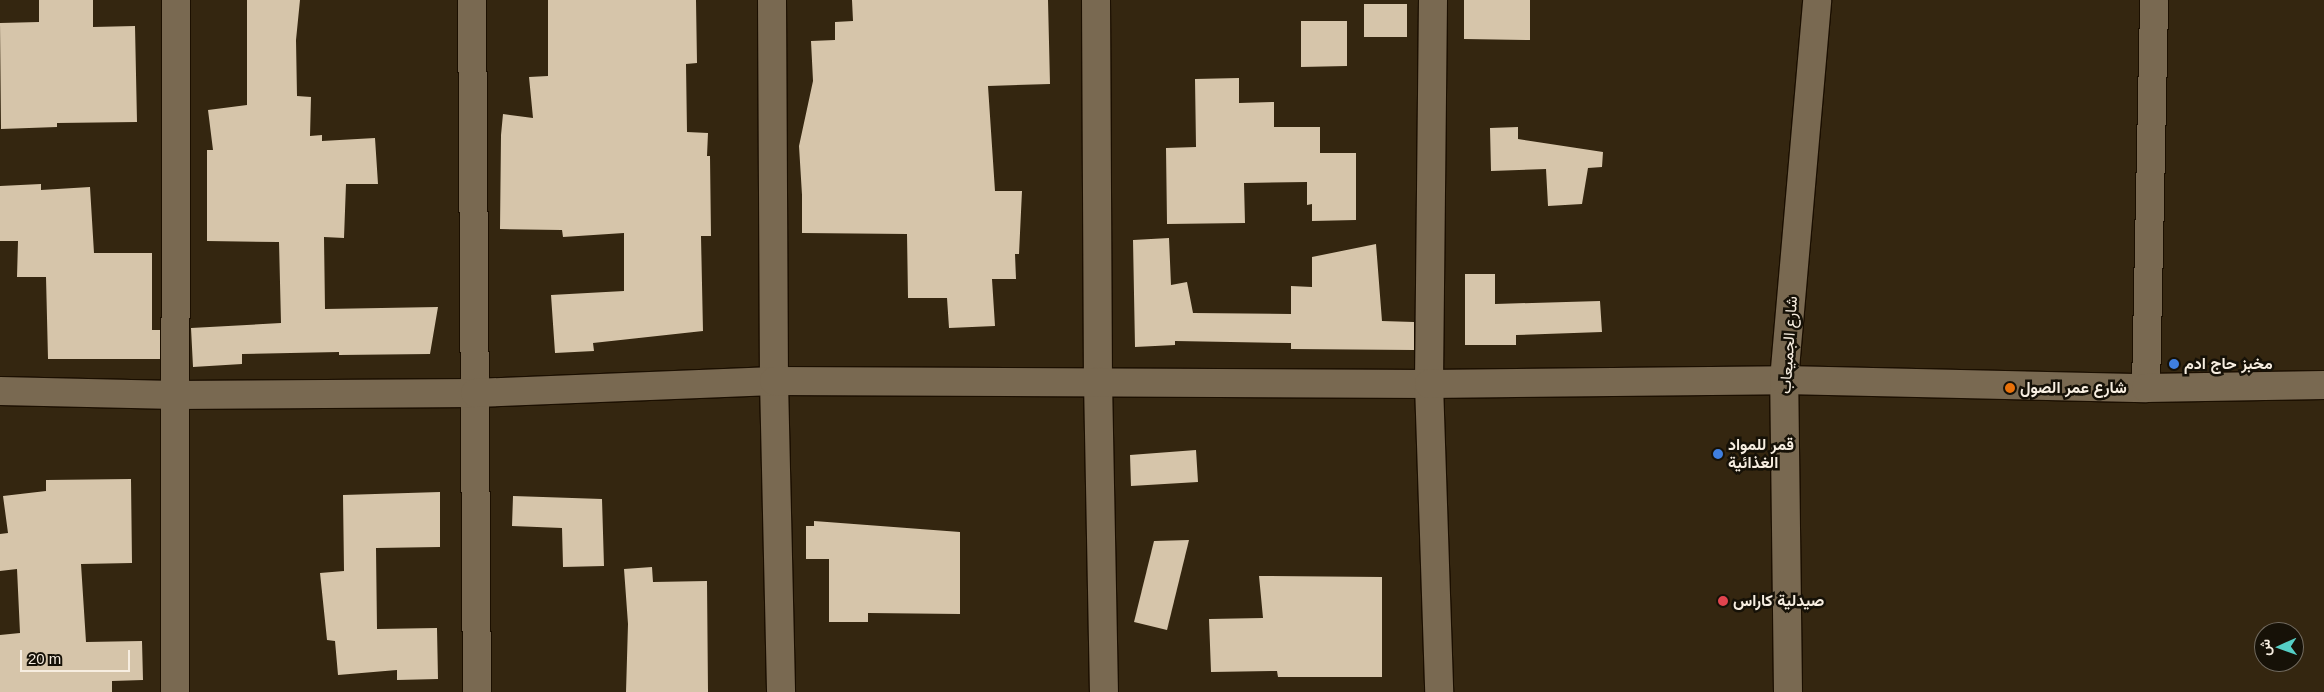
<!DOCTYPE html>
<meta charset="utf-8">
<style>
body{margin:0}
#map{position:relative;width:2324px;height:692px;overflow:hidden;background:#342610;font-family:Arial,Vazirmatn,sans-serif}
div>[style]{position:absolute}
.building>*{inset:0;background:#d6c5aa}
.roads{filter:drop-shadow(1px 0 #1b0f00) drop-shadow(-1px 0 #1b0f00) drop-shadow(0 1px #1b0f00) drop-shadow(0 -1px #1b0f00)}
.minor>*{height:28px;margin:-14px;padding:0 14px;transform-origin:14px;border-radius:14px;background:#796951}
.dots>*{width:14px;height:14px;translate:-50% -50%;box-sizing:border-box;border:2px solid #161107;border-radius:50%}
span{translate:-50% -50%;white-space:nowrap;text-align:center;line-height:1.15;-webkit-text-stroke:5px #161107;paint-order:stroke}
.street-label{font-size:16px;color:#f7eee1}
.poi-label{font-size:16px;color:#f7eee1;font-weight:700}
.left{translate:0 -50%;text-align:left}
.north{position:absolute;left:2254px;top:622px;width:50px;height:50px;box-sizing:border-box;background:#161107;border:1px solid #70695e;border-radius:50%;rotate:268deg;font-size:14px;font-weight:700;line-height:20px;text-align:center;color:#f7eee1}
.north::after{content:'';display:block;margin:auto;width:18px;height:22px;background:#55cec5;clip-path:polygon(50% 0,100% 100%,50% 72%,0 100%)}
.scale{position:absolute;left:20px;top:650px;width:110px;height:22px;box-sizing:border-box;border:2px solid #f7eee1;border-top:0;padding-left:6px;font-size:15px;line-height:18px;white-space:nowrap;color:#f7eee1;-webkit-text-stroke:4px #161107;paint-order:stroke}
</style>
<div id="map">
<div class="building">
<div style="clip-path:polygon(39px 0,93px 0,93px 27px,135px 26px,137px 122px,57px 123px,57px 127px,1px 129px,0 23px,39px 22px)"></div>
<div style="clip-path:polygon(247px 0,300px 0,296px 40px,297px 96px,311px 97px,310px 136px,322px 135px,322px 141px,375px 138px,378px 184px,346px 184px,344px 238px,324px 237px,325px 309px,438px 307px,430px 354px,339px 355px,339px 352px,242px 354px,242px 364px,193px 367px,191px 328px,281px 323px,279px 242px,207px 241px,207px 150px,213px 150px,208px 110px,247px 105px)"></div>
<div style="clip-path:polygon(548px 0,696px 0,697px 63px,686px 64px,687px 132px,708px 133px,707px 156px,710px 156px,711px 236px,701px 236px,703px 331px,593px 343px,594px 351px,555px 353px,551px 295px,624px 291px,624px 233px,563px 237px,562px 230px,500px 229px,501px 135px,503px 114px,533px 118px,529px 77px,548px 76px)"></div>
<div style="clip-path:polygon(852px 0,1048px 0,1050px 84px,988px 86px,995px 191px,1022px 191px,1019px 254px,1015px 254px,1016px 279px,992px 279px,995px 326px,949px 328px,947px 298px,908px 298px,907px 234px,802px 233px,802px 195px,799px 146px,813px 81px,811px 41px,835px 40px,835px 22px,853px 21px)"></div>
<div style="clip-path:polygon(1464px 0,1530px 0,1530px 40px,1464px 39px)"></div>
<div style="clip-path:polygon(1364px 4px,1407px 4px,1407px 37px,1364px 37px)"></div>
<div style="clip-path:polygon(1301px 21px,1347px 21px,1347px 66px,1301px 67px)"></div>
<div style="clip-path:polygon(1239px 78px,1239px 103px,1274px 102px,1274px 127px,1320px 127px,1320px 153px,1356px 153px,1356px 220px,1312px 221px,1312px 204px,1307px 205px,1307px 182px,1244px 183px,1245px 223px,1167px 224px,1166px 148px,1196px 147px,1195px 79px)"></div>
<div style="clip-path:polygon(1518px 127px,1518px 139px,1603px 152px,1602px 167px,1588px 168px,1582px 204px,1548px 206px,1546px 169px,1491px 171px,1490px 128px)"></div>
<div style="clip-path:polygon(41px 184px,41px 190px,90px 187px,94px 253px,152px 253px,152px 330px,160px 330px,160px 359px,48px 359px,46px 277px,17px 277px,18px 241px,0 241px,0 186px)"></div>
<div style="clip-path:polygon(1169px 238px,1171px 285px,1187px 282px,1193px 313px,1291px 314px,1291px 286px,1312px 287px,1312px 257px,1376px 244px,1382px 321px,1414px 322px,1414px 350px,1291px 349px,1291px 343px,1175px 341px,1175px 345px,1135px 347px,1133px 240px)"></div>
<div style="clip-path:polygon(1465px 274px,1495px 274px,1495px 304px,1600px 301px,1602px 332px,1516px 335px,1516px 345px,1465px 345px)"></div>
<div style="clip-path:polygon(1196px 450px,1198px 482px,1131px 486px,1130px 455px)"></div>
<div style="clip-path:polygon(131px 479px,132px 563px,81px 564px,86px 642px,142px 641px,143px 680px,112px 681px,112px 692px,0 692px,0 635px,20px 633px,17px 569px,0 571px,0 534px,8px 533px,3px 496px,46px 491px,46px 480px)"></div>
<div style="clip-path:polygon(440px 492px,440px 547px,376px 548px,377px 629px,437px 628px,438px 679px,397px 680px,397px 670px,338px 675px,335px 641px,327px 640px,320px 573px,344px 571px,343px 495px)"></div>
<div style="clip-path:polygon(513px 496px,602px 499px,604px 566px,563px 567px,562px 528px,512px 526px)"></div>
<div style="clip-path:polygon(814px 521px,960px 532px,960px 614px,868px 613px,868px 622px,829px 622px,829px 559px,806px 559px,806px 526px,814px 526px)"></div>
<div style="clip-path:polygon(1189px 540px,1167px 630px,1134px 622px,1154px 541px)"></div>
<div style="clip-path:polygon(652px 567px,653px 582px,707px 581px,708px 692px,626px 692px,628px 624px,624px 569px)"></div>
<div style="clip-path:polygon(1259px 576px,1382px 577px,1382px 677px,1278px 677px,1277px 671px,1211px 672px,1209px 619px,1263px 618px)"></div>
</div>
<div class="roads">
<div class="minor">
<div style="left:472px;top:0;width:692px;rotate:89.59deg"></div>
<div style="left:772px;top:0;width:381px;rotate:89.7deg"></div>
<div style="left:774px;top:381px;width:311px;rotate:88.7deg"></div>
<div style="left:1096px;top:0;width:381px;rotate:89.7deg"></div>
<div style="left:1098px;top:381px;width:311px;rotate:88.9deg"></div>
<div style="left:1433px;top:0;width:384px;rotate:90.6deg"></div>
<div style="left:1429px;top:384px;width:308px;rotate:88.1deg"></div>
<div style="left:2146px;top:388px;width:388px;rotate:-88.8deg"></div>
<div style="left:0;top:391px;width:175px;rotate:1.3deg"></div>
<div style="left:175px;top:395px;width:300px;rotate:-0.4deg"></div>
<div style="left:475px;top:393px;width:299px;rotate:-2.3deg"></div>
<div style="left:774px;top:381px;width:655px;rotate:0.26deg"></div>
<div style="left:1429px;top:384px;width:355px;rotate:-0.6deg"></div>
<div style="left:1784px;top:380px;width:362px;rotate:1.3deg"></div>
<div style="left:2146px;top:388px;width:178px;rotate:-1deg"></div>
<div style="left:175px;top:692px;width:692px;rotate:-89.92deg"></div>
<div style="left:1788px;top:692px;width:312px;rotate:-90.7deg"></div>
<div style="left:1784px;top:380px;width:381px;rotate:-85deg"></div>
</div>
</div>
<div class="dots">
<div style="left:2174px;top:364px;background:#3f7fe0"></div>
<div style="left:2010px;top:388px;background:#e8710a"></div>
<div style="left:1718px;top:454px;background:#3f7fe0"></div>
<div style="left:1723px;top:601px;background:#e0444e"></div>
</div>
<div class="street-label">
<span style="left:1789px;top:345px;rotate:-86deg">شارع الجميعاب</span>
</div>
<div class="poi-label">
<span class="left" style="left:2184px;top:364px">مخبز حاج ادم</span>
<span class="left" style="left:2020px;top:388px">شارع عمر الصول</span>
<span class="left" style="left:1728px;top:454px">قمر للمواد<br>الغذائية</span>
<span class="left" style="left:1733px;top:601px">صيدلية كاراس</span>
</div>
<div class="north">ش</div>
<div class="scale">20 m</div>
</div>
